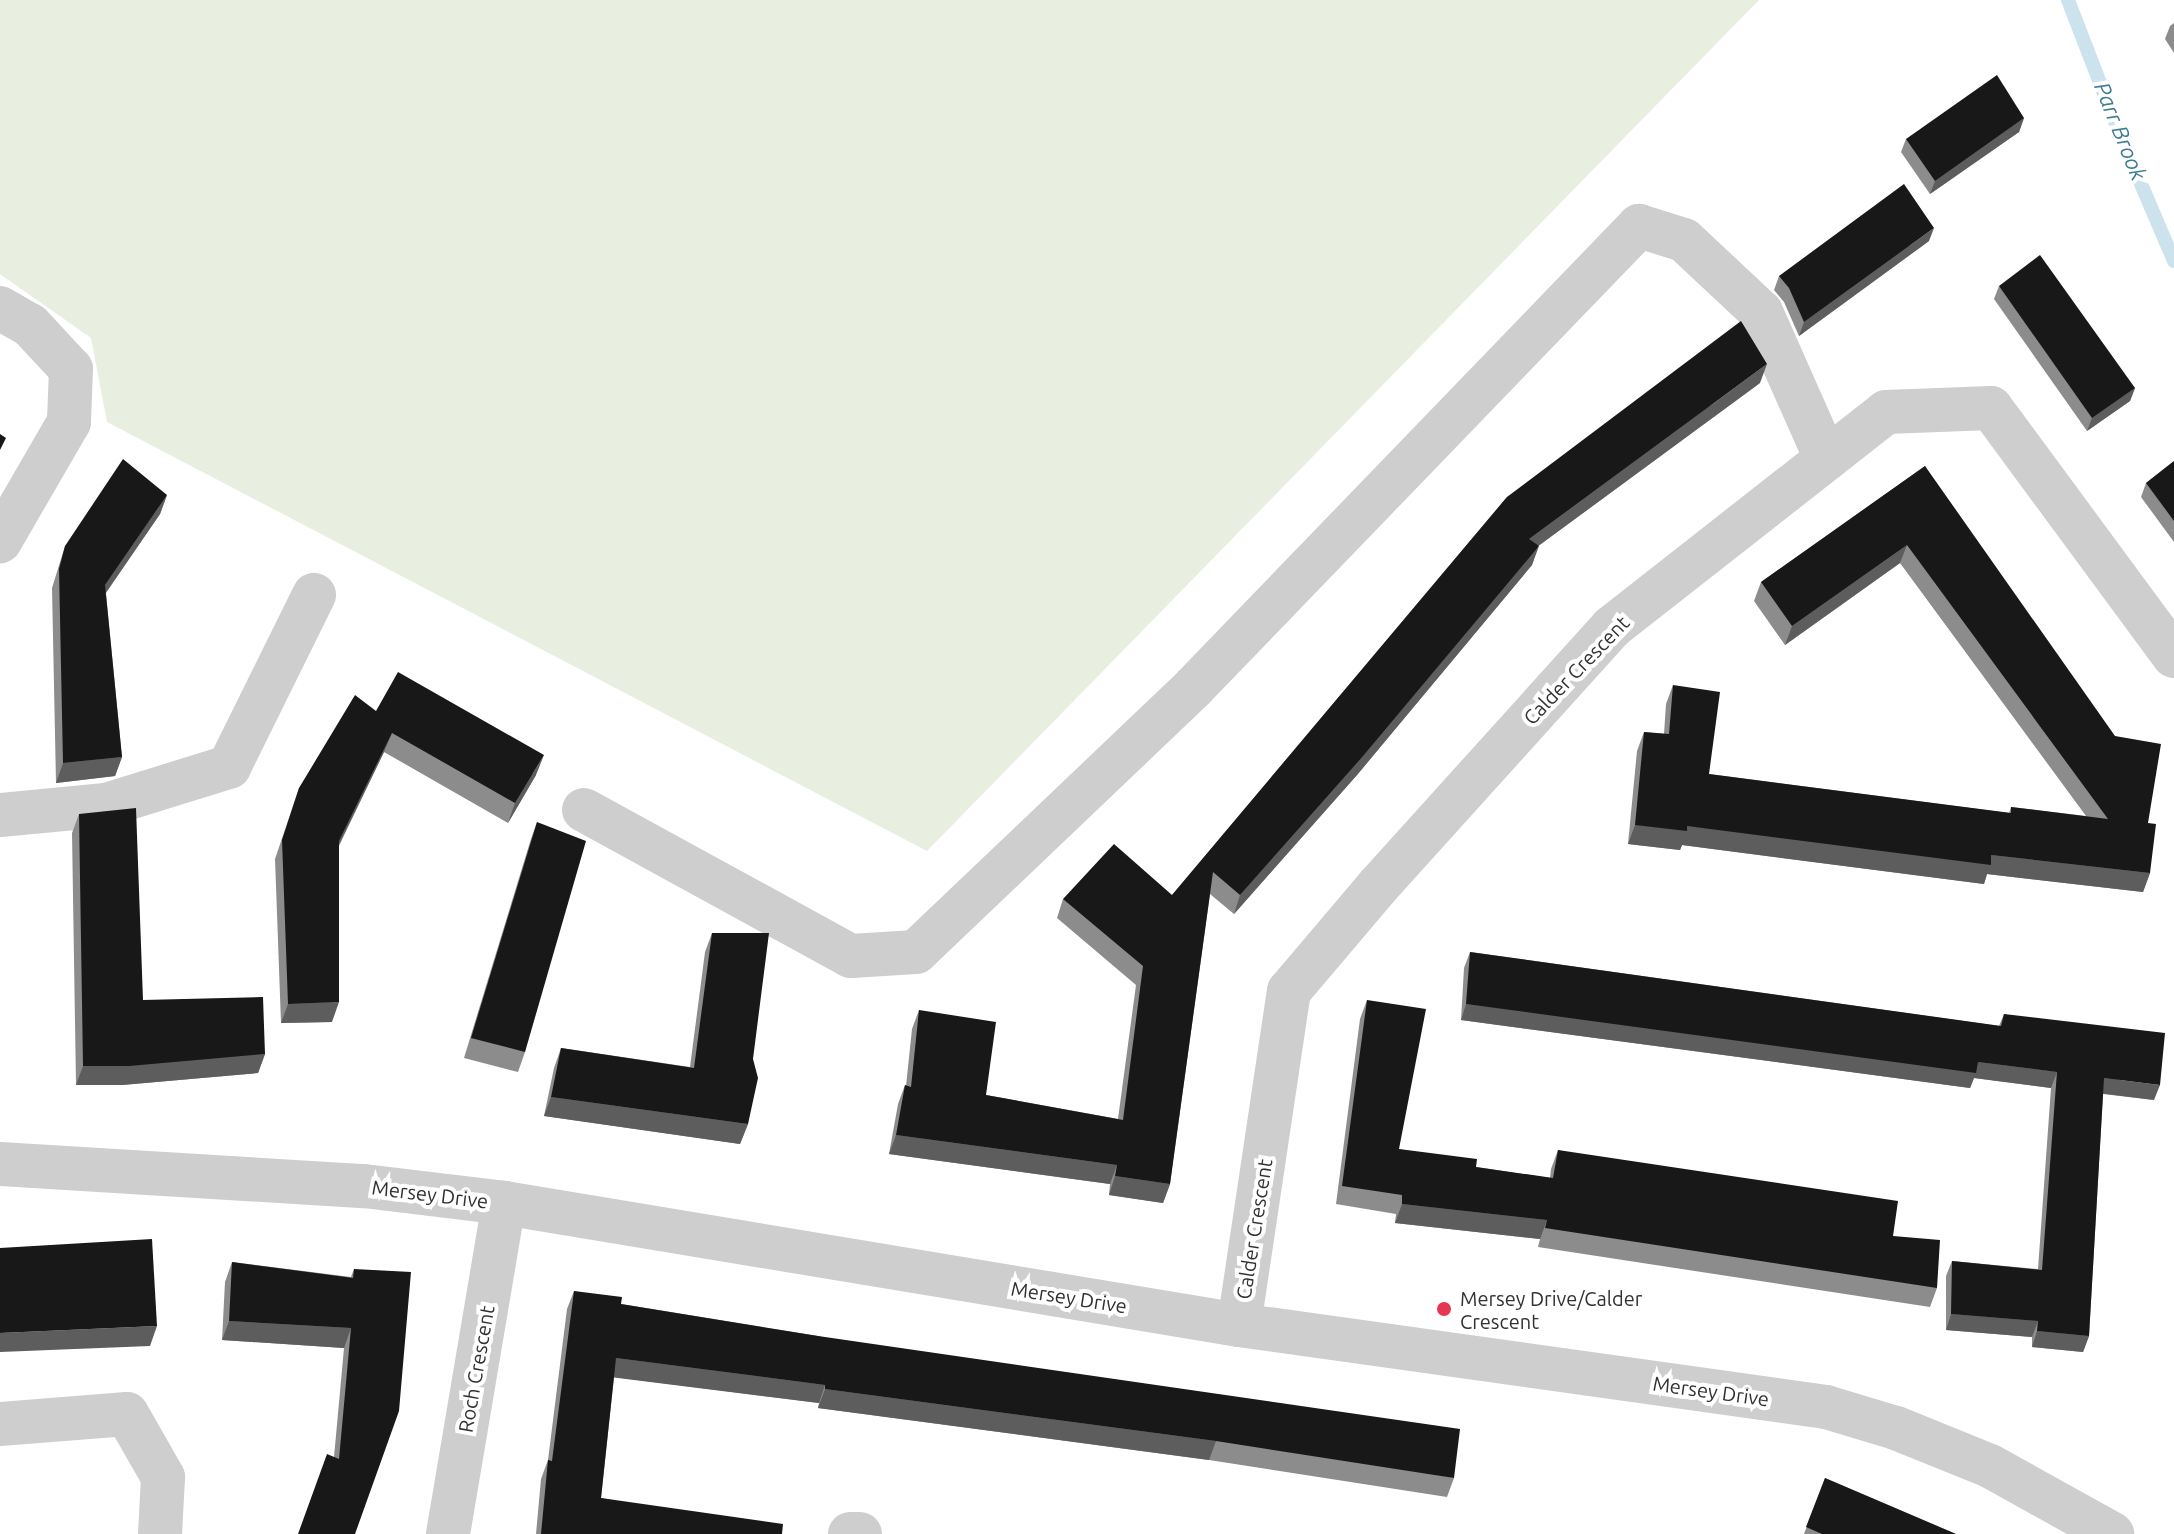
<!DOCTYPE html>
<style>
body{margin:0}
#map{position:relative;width:2174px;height:1534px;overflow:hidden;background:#fff;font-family:Ubuntu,sans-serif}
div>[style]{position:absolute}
.green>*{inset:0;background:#e8eee0}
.stream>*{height:14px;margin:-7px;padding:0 7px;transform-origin:7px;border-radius:7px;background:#cce3ed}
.minor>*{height:44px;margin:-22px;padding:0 22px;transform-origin:22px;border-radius:22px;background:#cecece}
.wall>*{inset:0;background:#8c8c8c}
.shaded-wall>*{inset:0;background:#5d5d5d}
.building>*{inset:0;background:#181818}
.dots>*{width:22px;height:22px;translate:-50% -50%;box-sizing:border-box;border:4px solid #fff;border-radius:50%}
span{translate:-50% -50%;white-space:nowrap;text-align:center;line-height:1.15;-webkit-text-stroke:8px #fff;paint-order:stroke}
.street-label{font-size:20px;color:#313131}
.poi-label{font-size:20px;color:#313131}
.left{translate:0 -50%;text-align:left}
.water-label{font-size:22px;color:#3e7b94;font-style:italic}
</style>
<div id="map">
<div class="green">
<div style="clip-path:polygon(0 0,1759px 0,927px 851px,107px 422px,91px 338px,0 274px)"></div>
</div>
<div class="stream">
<div style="left:2068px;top:0;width:145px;rotate:68.9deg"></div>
<div style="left:2120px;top:135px;width:137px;rotate:66.8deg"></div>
</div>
<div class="minor">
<div style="left:0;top:308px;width:34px;rotate:30deg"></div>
<div style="left:30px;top:325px;width:60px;rotate:47deg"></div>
<div style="left:71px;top:369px;width:53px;rotate:92.2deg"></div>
<div style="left:69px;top:422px;width:138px;rotate:120.1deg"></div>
<div style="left:584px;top:810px;width:304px;rotate:28.7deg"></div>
<div style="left:851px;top:956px;width:65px;rotate:-3.5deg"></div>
<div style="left:916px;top:952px;width:384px;rotate:-43.6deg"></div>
<div style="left:1194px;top:687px;width:641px;rotate:-46.01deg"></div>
<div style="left:1639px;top:226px;width:47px;rotate:17.3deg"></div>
<div style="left:1684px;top:240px;width:105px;rotate:43.1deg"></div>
<div style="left:1761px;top:312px;width:161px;rotate:66.1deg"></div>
<div style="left:0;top:815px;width:106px;rotate:-5.4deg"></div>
<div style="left:106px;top:805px;width:129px;rotate:-17.2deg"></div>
<div style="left:229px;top:767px;width:192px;rotate:-63.7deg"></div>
<div style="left:0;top:1164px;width:365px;rotate:3.5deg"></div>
<div style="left:364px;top:1186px;width:141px;rotate:6.9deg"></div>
<div style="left:504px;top:1203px;width:745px;rotate:9.42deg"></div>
<div style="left:1239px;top:1325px;width:593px;rotate:7.95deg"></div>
<div style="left:1826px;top:1407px;width:73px;rotate:16.7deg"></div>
<div style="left:1896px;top:1428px;width:101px;rotate:22deg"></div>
<div style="left:1990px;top:1466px;width:140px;rotate:29.1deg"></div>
<div style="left:1239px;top:1325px;width:338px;rotate:-81.5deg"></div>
<div style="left:1289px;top:991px;width:138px;rotate:-49.7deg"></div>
<div style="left:1378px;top:886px;width:349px;rotate:-47.9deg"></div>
<div style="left:1612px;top:627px;width:348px;rotate:-38.1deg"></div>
<div style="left:1886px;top:412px;width:105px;rotate:-2.2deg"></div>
<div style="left:1991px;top:408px;width:308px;rotate:53.6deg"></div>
<div style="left:0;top:1424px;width:127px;rotate:-4.5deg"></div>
<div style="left:127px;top:1414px;width:73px;rotate:60.3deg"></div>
<div style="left:163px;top:1477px;width:57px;rotate:93deg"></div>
<div style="left:448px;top:1534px;width:336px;rotate:-80.4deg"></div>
<div style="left:850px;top:1534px;width:10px"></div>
</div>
<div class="wall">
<div style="clip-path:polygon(2174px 23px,2174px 53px,2165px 39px,2170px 26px)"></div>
<div style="clip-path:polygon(2024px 118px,2019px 132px,1930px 194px,1901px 152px,1906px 139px)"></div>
<div style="clip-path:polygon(1929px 241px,1799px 336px,1784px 302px,1774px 290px,1779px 276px)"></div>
<div style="clip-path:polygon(1999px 286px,2135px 388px,2130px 401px,2087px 431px,1994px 299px)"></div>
<div style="clip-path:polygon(1760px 383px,1538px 546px,1532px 565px,1357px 775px,1234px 914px,1210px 894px,1170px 1184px,1163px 1203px,1109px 1195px,1110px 1184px,889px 1154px,898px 1104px,905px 1085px,906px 1086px,912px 1029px,919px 1010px,986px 1095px,1118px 1119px,1136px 985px,1057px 918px,1063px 899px,1172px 895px,1507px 497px)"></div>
<div style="clip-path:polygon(2174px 461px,2174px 542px,2141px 497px,2146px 483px)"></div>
<div style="clip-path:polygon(1925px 466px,2148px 823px,2150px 873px,2143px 892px,1987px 874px,1984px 884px,1682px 845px,1680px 850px,1628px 844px,1637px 751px,1644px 732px,1664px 734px,1666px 704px,1673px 685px,1709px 774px,2009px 813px,2011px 807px,2086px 816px,1900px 563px,1785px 645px,1754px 601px,1761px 582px)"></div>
<div style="clip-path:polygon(167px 495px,160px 514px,106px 593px,122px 757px,115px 776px,56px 783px,52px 588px,65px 546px)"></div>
<div style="clip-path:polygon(376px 711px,536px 775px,508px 823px,384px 752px,339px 846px,332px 1022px,281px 1023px,275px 859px,299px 788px)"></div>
<div style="clip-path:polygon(79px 814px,143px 1000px,265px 1054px,258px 1073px,122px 1085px,76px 1085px,72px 833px)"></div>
<div style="clip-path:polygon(537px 822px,525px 1052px,518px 1072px,464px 1058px,530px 842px)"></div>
<div style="clip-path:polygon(712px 933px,753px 1059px,748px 1124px,740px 1144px,544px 1116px,554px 1068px,561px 1048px,690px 1067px,705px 952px)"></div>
<div style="clip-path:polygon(1470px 952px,1999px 1026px,2004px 1014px,2154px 1100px,2103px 1094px,2089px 1336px,2083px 1352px,2032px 1347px,2032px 1337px,1946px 1330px,1946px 1276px,1952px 1261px,2038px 1269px,2051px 1088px,1974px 1078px,1970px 1088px,1461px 1020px,1464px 968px)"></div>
<div style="clip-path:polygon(1367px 1000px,1399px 1149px,1476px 1167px,1550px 1178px,1551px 1169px,1558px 1150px,1893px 1236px,1937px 1288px,1930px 1307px,1538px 1247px,1540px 1239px,1395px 1223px,1396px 1214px,1336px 1204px,1360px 1019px)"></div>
<div style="clip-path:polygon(232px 1262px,351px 1277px,354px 1269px,355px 1534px,334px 1457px,344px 1348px,222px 1340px,225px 1282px)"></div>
<div style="clip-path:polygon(574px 1291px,621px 1304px,818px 1336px,1454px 1478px,1447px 1497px,1209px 1460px,818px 1408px,819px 1403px,614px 1377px,601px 1498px,782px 1534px,536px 1534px,541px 1479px,548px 1460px,567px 1309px)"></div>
<div style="clip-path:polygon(1825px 1478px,1956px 1534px,1804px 1534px)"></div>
</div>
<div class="shaded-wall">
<div style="clip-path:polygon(2024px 118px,2019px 132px,1930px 194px,1935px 181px)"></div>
<div style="clip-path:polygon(1934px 228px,1929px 241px,1799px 336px,1804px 322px)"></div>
<div style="clip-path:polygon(1767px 364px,1760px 383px,1522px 558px,1529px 539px)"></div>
<div style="clip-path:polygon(2135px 388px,2130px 401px,2087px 431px,2092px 418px)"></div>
<div style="clip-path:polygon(167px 495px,160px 514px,98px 604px,105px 585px)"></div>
<div style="clip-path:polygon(1907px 545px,1900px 563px,1785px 645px,1792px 626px)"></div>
<div style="clip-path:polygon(1539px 546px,1532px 565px,1357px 775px,1234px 914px,1240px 895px)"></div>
<div style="clip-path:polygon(392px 733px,384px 752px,331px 861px,339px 841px)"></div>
<div style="clip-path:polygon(544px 755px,536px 775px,508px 823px,515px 803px)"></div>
<div style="clip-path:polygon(122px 757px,115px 776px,56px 783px,63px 763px)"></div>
<div style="clip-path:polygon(1635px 825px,1687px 826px,1991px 855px,2150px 873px,2143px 892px,1987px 874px,1984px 884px,1682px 845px,1680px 850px,1628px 844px)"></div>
<div style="clip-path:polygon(339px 1002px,332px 1022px,281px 1023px,288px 1004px)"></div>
<div style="clip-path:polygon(1466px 1004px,1978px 1062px,2057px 1072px,2051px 1088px,1974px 1078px,1970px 1088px,1461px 1020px)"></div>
<div style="clip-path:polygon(265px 1054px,258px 1073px,122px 1085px,76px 1085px,83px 1066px)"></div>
<div style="clip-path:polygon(2104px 1078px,2160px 1085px,2154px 1100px,2098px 1093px)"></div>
<div style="clip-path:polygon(551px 1097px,748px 1124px,740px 1144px,544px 1116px)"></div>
<div style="clip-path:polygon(896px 1135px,1117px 1165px,1110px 1184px,889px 1154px)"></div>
<div style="clip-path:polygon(1115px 1176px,1170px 1184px,1163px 1203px,1109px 1195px)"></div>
<div style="clip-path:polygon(1402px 1204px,1547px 1220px,1540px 1239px,1395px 1223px)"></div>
<div style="clip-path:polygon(1951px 1314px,2038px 1321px,2032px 1337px,1946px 1330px)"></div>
<div style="clip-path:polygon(229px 1321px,351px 1328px,344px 1348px,222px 1340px)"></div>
<div style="clip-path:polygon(157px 1326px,150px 1346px,0 1352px,0 1333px)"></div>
<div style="clip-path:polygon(2037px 1331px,2089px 1336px,2083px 1352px,2032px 1347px)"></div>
<div style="clip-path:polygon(616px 1358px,825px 1385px,819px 1403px,610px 1377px)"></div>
<div style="clip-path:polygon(825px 1389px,1216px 1441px,1209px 1460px,818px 1408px)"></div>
</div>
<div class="building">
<div style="clip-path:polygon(1997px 75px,2024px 118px,1935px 181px,1906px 139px)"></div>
<div style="clip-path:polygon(1904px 184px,1934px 228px,1804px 322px,1789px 288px,1779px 276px)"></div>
<div style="clip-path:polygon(2040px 255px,2135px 388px,2092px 418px,1999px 286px)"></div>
<div style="clip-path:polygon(1741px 321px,1767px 364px,1529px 539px,1539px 546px,1363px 756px,1240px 895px,1213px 872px,1170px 1184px,1115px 1176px,1117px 1165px,896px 1135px,905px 1085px,911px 1087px,919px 1010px,996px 1022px,986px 1095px,1123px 1120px,1143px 966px,1063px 899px,1114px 844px,1172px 895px,1507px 497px)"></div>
<div style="clip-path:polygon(0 434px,6px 438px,0 450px)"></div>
<div style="clip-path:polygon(123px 459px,167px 495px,105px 585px,122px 757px,63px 763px,59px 569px,65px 546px)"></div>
<div style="clip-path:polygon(2174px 461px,2174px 521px,2146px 483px)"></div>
<div style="clip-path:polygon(1925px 466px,2115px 736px,2161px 744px,2148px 823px,2156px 824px,2150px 873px,1991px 855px,1991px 865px,1687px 826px,1687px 831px,1635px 825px,1644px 732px,1669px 734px,1673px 685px,1720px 692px,1709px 774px,2011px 813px,2011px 807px,2108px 819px,1907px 545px,1792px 626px,1761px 582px)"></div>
<div style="clip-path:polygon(398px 672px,544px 755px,515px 803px,392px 733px,339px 841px,339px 1002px,288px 1004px,282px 840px,299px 788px,355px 695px,376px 711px)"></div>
<div style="clip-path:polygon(136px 808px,143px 1000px,263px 997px,265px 1054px,129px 1066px,83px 1066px,79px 814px)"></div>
<div style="clip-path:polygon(537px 822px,586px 841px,525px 1052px,471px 1038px)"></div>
<div style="clip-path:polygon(712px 933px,769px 933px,753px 1059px,758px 1078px,748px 1124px,551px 1097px,561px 1048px,694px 1068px)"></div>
<div style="clip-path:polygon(1470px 952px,2001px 1026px,2004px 1014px,2165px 1033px,2160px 1085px,2104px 1078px,2089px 1336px,2037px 1331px,2038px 1321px,1951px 1314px,1952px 1261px,2042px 1270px,2057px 1072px,1978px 1062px,1976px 1073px,1466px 1004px)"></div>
<div style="clip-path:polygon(1367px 1000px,1426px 1009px,1399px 1149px,1477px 1159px,1476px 1167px,1553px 1178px,1558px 1150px,1898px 1201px,1893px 1236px,1940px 1240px,1937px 1288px,1545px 1228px,1547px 1220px,1402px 1204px,1402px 1195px,1342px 1186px)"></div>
<div style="clip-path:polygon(152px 1239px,157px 1326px,0 1333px,0 1248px)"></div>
<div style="clip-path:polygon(232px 1262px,353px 1278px,354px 1269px,411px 1272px,399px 1411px,355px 1534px,298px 1534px,327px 1454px,339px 1459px,351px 1328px,229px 1321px)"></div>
<div style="clip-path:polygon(574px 1291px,622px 1297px,621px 1304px,818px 1336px,1460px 1429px,1454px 1478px,1216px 1441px,825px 1389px,825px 1385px,616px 1358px,601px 1498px,783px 1524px,782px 1534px,541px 1534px,548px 1460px,552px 1461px)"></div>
<div style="clip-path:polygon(1825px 1478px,1956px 1534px,1822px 1534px,1806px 1527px)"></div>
</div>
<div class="dots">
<div style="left:1444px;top:1309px;background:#e53652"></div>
</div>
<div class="street-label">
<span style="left:1576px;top:670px;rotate:-46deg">Calder Crescent</span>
<span style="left:430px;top:1194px;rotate:7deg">Mersey Drive</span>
<span style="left:1254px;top:1229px;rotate:-81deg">Calder Crescent</span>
<span style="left:1069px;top:1297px;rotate:9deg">Mersey Drive</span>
<span style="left:476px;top:1369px;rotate:-80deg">Roch Crescent</span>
<span style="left:1711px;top:1391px;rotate:8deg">Mersey Drive</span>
</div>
<div class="poi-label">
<span class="left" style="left:1460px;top:1310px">Mersey Drive/Calder<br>Crescent</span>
</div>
<div class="water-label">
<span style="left:2121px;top:131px;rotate:68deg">Parr Brook</span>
</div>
</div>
